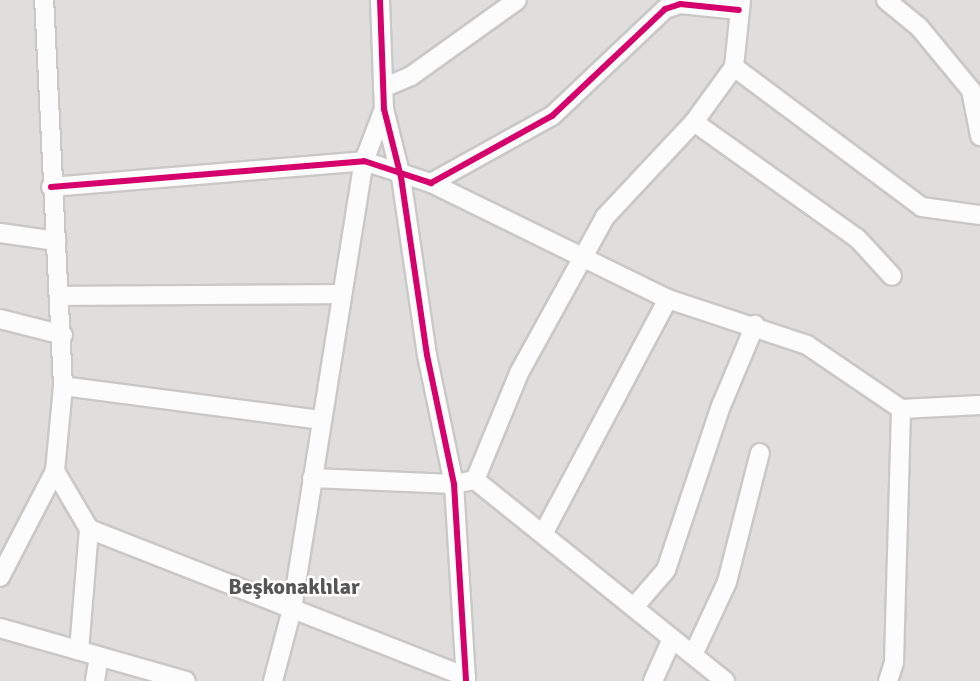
<!DOCTYPE html>
<meta charset="utf-8">
<style>
body{margin:0}
#map{position:relative;width:980px;height:681px;overflow:hidden;background:#f0eeeb;font-family:Signika,sans-serif}
div>[style]{position:absolute}
.residential>*{inset:0;background:#dfdedc}
.roads{filter:drop-shadow(2px 0 #c9c8c7) drop-shadow(-2px 0 #c9c8c7) drop-shadow(0 2px #c9c8c7) drop-shadow(0 -2px #c9c8c7)}
.minor>*{height:18px;margin:-9px;padding:0 9px;transform-origin:9px;border-radius:9px;background:#fdfcfc}
.cycleway>*{height:6px;margin:-3px;padding:0 3px;transform-origin:3px;border-radius:3px;background:#d6006c}
span{translate:-50% -50%;white-space:nowrap;text-align:center;line-height:1.15;-webkit-text-stroke:5px #fff;paint-order:stroke}
.district-label{font-size:22px;color:#555;font-weight:700}
</style>
<div id="map">
<div class="residential">
<div style="clip-path:polygon(0 0,980px 0,980px 681px,0 681px)"></div>
</div>
<div class="roads">
<div class="minor">
<div style="left:380px;top:0;width:109px;rotate:87.9deg"></div>
<div style="left:384px;top:109px;width:70px;rotate:76deg"></div>
<div style="left:401px;top:177px;width:180px;rotate:81.7deg"></div>
<div style="left:427px;top:355px;width:132px;rotate:78.2deg"></div>
<div style="left:454px;top:484px;width:197px;rotate:86.5deg"></div>
<div style="left:886px;top:0;width:43px;rotate:39.3deg"></div>
<div style="left:919px;top:27px;width:82px;rotate:50.5deg"></div>
<div style="left:971px;top:90px;width:47px;rotate:78.9deg"></div>
<div style="left:734px;top:67px;width:234px;rotate:36.7deg"></div>
<div style="left:922px;top:207px;width:59px;rotate:7.9deg"></div>
<div style="left:383px;top:88px;width:30px;rotate:-23deg"></div>
<div style="left:411px;top:76px;width:130px;rotate:-35.6deg"></div>
<div style="left:694px;top:122px;width:201px;rotate:35.5deg"></div>
<div style="left:858px;top:239px;width:50px;rotate:47.4deg"></div>
<div style="left:431px;top:183px;width:264px;rotate:26.1deg"></div>
<div style="left:668px;top:299px;width:146px;rotate:18.3deg"></div>
<div style="left:807px;top:345px;width:114px;rotate:34.2deg"></div>
<div style="left:901px;top:409px;width:79px;rotate:-2.9deg"></div>
<div style="left:51px;top:187px;width:314px;rotate:-4.7deg"></div>
<div style="left:364px;top:161px;width:71px;rotate:18.2deg"></div>
<div style="left:431px;top:183px;width:138px;rotate:-29deg"></div>
<div style="left:552px;top:116px;width:156px;rotate:-43.4deg"></div>
<div style="left:665px;top:9px;width:16px;rotate:-18deg"></div>
<div style="left:680px;top:4px;width:59px;rotate:5.8deg"></div>
<div style="left:0;top:233px;width:57px;rotate:8.1deg"></div>
<div style="left:60px;top:296px;width:281px;rotate:-0.4deg"></div>
<div style="left:0;top:319px;width:65px;rotate:14.3deg"></div>
<div style="left:63px;top:386px;width:260px;rotate:7.5deg"></div>
<div style="left:55px;top:471px;width:67px;rotate:59.6deg"></div>
<div style="left:89px;top:529px;width:122px;rotate:94.7deg"></div>
<div style="left:312px;top:478px;width:142px;rotate:2.4deg"></div>
<div style="left:454px;top:484px;width:21px;rotate:-11deg"></div>
<div style="left:475px;top:480px;width:321px;rotate:38.8deg"></div>
<div style="left:475px;top:480px;width:116px;rotate:-67.6deg"></div>
<div style="left:519px;top:373px;width:178px;rotate:-61.1deg"></div>
<div style="left:605px;top:217px;width:130px;rotate:-46.9deg"></div>
<div style="left:694px;top:122px;width:68px;rotate:-54deg"></div>
<div style="left:734px;top:67px;width:67px;rotate:-84deg"></div>
<div style="left:89px;top:529px;width:405px;rotate:21.4deg"></div>
<div style="left:543px;top:534px;width:266px;rotate:-62deg"></div>
<div style="left:0;top:577px;width:119px;rotate:-62.6deg"></div>
<div style="left:55px;top:471px;width:85px;rotate:-84.6deg"></div>
<div style="left:63px;top:386px;width:386px;rotate:-92.8deg"></div>
<div style="left:634px;top:607px;width:49px;rotate:-49.1deg"></div>
<div style="left:666px;top:570px;width:173px;rotate:-71.5deg"></div>
<div style="left:721px;top:406px;width:88px;rotate:-67.2deg"></div>
<div style="left:0;top:628px;width:193px;rotate:15.9deg"></div>
<div style="left:693px;top:655px;width:81px;rotate:-65deg"></div>
<div style="left:727px;top:582px;width:133px;rotate:-75.7deg"></div>
<div style="left:95px;top:681px;width:24px;rotate:-81deg"></div>
<div style="left:273px;top:681px;width:74px;rotate:-75.2deg"></div>
<div style="left:292px;top:609px;width:454px;rotate:-80.9deg"></div>
<div style="left:364px;top:161px;width:56px;rotate:-69deg"></div>
<div style="left:653px;top:681px;width:46px;rotate:-65.7deg"></div>
<div style="left:888px;top:681px;width:20px;rotate:-72deg"></div>
<div style="left:894px;top:662px;width:253px;rotate:-88.4deg"></div>
</div>
</div>
<div class="cycleway">
<div style="left:380px;top:0;width:109px;rotate:87.9deg"></div>
<div style="left:384px;top:109px;width:70px;rotate:76deg"></div>
<div style="left:401px;top:177px;width:180px;rotate:81.7deg"></div>
<div style="left:427px;top:355px;width:132px;rotate:78.2deg"></div>
<div style="left:454px;top:484px;width:197px;rotate:86.5deg"></div>
<div style="left:51px;top:187px;width:314px;rotate:-4.7deg"></div>
<div style="left:364px;top:161px;width:71px;rotate:18.2deg"></div>
<div style="left:431px;top:183px;width:138px;rotate:-29deg"></div>
<div style="left:552px;top:116px;width:156px;rotate:-43.4deg"></div>
<div style="left:665px;top:9px;width:16px;rotate:-18deg"></div>
<div style="left:680px;top:4px;width:59px;rotate:5.8deg"></div>
</div>
<div class="district-label">
<span style="left:294px;top:587px">Beşkonaklılar</span>
</div>
</div>
